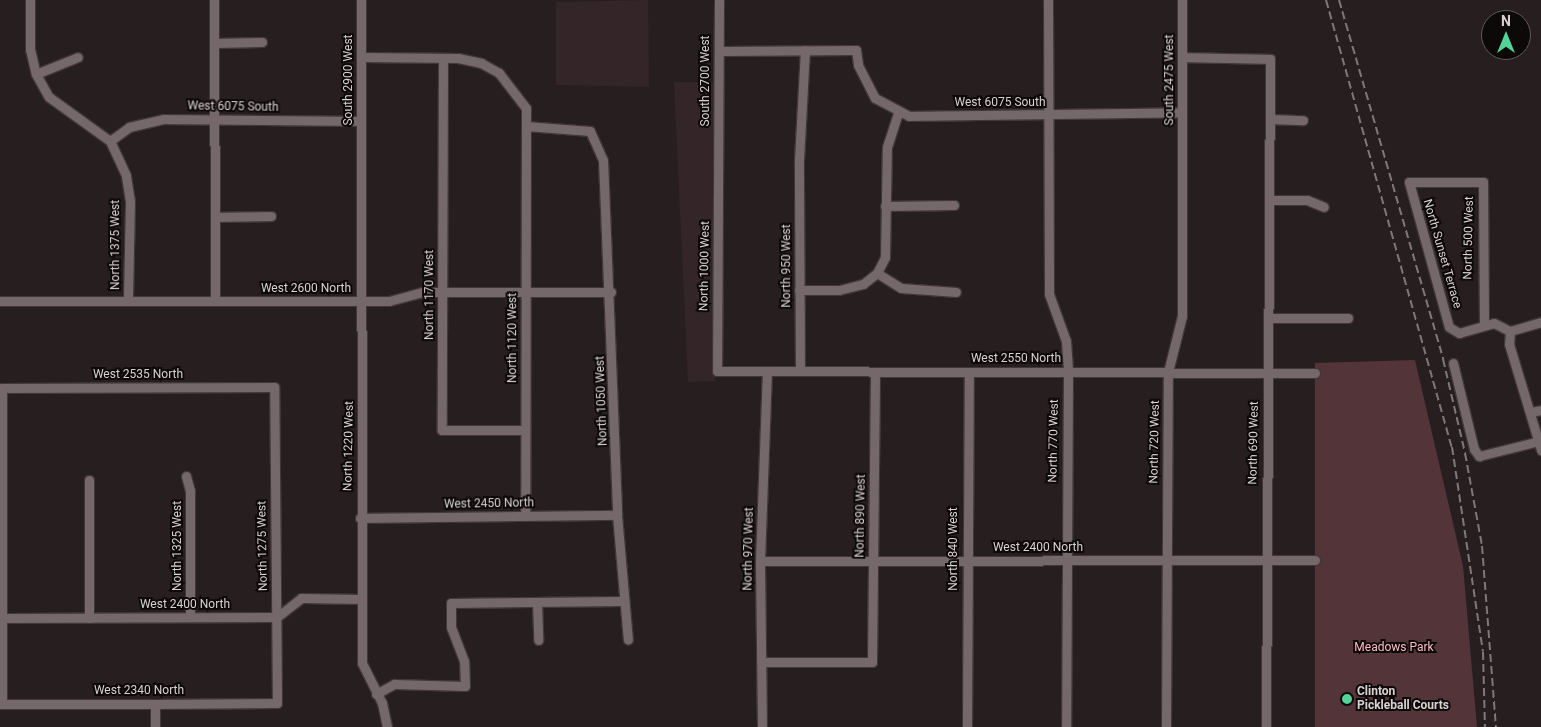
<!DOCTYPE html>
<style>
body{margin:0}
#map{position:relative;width:1541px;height:727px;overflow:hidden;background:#271e1f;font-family:Roboto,sans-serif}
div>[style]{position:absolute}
.built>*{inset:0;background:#342528}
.green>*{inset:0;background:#533439}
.roads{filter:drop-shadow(1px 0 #403839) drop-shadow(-1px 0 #403839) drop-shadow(0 1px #403839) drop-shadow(0 -1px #403839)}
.minor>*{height:9px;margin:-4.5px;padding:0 4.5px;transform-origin:4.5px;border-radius:4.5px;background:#74686a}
.rail>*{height:2px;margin-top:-1px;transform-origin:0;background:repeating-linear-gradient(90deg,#7f7778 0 8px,transparent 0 12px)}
.dots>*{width:14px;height:14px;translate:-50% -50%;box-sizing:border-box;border:2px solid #0d0909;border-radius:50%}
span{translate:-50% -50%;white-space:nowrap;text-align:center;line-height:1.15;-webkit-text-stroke:4px #0d0909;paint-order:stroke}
.street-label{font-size:12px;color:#d9d2d3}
.park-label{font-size:12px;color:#fdbcc5}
.poi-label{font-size:12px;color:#d9d2d3;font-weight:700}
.left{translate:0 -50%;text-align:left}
.north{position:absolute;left:1481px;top:10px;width:50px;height:50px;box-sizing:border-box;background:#0d0909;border:1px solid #5f595a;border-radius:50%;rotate:0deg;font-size:14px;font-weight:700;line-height:20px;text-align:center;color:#d9d2d3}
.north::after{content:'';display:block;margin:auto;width:18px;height:22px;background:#52d397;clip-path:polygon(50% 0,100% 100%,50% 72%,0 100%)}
</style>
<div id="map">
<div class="built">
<div style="clip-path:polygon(648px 0,649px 87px,556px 85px,556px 2px)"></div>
<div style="clip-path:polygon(674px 82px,715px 82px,715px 381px,688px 382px)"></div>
</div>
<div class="green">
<div style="clip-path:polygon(1415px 360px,1463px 566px,1477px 727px,1315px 727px,1315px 363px)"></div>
</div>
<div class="roads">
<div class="minor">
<div style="left:30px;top:0;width:49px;rotate:90deg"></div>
<div style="left:30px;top:49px;width:26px;rotate:77deg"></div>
<div style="left:36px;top:74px;width:26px;rotate:61deg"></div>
<div style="left:49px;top:97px;width:75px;rotate:35.8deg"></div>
<div style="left:110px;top:141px;width:38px;rotate:65deg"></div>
<div style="left:126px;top:176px;width:26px;rotate:81deg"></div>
<div style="left:130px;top:202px;width:99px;rotate:91.2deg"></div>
<div style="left:214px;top:0;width:301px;rotate:89.8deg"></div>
<div style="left:361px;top:0;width:663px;rotate:89.91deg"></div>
<div style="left:362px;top:663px;width:45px;rotate:63.4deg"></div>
<div style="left:382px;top:703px;width:25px;rotate:78deg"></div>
<div style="left:719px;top:0;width:371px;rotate:90.3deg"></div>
<div style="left:717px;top:371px;width:598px;rotate:0.19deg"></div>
<div style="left:1048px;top:0;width:294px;rotate:89.8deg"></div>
<div style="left:1049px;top:294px;width:50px;rotate:70.1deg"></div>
<div style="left:1066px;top:341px;width:31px;rotate:86deg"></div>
<div style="left:1068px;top:372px;width:355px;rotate:90.3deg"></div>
<div style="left:214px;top:43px;width:48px;rotate:-1.2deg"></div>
<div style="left:719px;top:51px;width:137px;rotate:-0.4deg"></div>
<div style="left:856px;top:50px;width:15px;rotate:82deg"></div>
<div style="left:858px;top:65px;width:37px;rotate:63deg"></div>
<div style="left:875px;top:98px;width:38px;rotate:28deg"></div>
<div style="left:909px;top:116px;width:273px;rotate:-0.8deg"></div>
<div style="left:361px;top:57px;width:97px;rotate:0.6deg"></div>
<div style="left:458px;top:58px;width:24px;rotate:12deg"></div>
<div style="left:481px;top:63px;width:21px;rotate:29deg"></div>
<div style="left:499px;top:73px;width:44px;rotate:52.4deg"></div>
<div style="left:526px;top:108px;width:408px;rotate:90.1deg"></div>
<div style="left:1182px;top:57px;width:88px;rotate:1.3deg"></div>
<div style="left:1270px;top:59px;width:668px;rotate:90.34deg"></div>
<div style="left:443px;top:58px;width:372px;rotate:90.2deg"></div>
<div style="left:442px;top:430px;width:83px"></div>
<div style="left:36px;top:74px;width:45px;rotate:-22deg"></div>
<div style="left:1270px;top:119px;width:33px;rotate:2deg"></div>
<div style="left:526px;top:126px;width:64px;rotate:4.5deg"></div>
<div style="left:590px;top:131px;width:32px;rotate:66deg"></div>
<div style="left:603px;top:160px;width:355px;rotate:87.7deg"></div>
<div style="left:617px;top:515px;width:125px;rotate:85deg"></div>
<div style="left:110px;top:141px;width:24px;rotate:-36deg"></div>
<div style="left:129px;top:127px;width:36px;rotate:-13deg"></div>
<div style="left:164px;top:119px;width:197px;rotate:0.6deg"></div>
<div style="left:1269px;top:200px;width:38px"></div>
<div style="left:1307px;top:200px;width:18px;rotate:22deg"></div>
<div style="left:885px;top:206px;width:69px;rotate:-0.8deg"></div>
<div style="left:215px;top:217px;width:56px;rotate:-1deg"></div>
<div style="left:877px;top:273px;width:18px;rotate:-63deg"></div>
<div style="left:885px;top:257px;width:110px;rotate:-89deg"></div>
<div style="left:887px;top:147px;width:35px;rotate:-72deg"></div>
<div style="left:799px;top:290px;width:40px"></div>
<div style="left:839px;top:290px;width:25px;rotate:-14deg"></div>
<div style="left:863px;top:284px;width:18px;rotate:-38deg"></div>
<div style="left:877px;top:273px;width:28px;rotate:32deg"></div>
<div style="left:901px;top:288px;width:55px;rotate:4.2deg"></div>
<div style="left:0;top:301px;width:389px"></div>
<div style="left:389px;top:301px;width:35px;rotate:-15deg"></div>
<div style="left:423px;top:292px;width:188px"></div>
<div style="left:1269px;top:318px;width:79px"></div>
<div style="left:1484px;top:324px;width:142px;rotate:-90.4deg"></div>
<div style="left:1483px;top:182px;width:74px;rotate:180deg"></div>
<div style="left:1409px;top:182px;width:150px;rotate:74.6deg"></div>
<div style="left:1449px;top:327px;width:12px;rotate:31deg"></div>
<div style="left:1459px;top:333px;width:36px;rotate:-16deg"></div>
<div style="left:1494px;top:323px;width:18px;rotate:27deg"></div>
<div style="left:1510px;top:331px;width:13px;rotate:94deg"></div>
<div style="left:1509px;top:344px;width:111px;rotate:73.2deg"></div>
<div style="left:1510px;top:331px;width:32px;rotate:-16deg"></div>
<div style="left:1453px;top:363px;width:89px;rotate:76.3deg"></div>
<div style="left:1474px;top:449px;width:9px;rotate:54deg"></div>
<div style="left:1479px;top:456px;width:62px;rotate:-14deg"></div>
<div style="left:800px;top:371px;width:211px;rotate:-90.3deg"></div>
<div style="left:799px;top:160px;width:110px;rotate:-86.9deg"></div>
<div style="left:1530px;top:412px;width:11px;rotate:-10deg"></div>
<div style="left:186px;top:476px;width:16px;rotate:75deg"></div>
<div style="left:190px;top:491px;width:126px;rotate:90deg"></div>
<div style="left:360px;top:518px;width:257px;rotate:-0.7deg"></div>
<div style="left:760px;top:561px;width:555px;rotate:-0.1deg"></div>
<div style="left:537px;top:602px;width:38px;rotate:88deg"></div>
<div style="left:3px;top:618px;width:274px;rotate:-0.2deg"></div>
<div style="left:277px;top:617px;width:31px;rotate:-38deg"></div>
<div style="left:301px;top:598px;width:61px;rotate:0.9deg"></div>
<div style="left:89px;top:618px;width:138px;rotate:-90deg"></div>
<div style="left:761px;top:662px;width:111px"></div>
<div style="left:872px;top:662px;width:290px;rotate:-89.4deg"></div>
<div style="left:376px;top:694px;width:21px;rotate:-29deg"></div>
<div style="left:394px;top:684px;width:71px;rotate:1.6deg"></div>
<div style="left:465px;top:686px;width:25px;rotate:-92deg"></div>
<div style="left:464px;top:661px;width:36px;rotate:-111deg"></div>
<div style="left:451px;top:627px;width:24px;rotate:-90deg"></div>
<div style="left:451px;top:603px;width:172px;rotate:-0.7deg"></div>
<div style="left:0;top:704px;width:155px"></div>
<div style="left:155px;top:704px;width:122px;rotate:-0.5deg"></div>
<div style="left:277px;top:703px;width:316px;rotate:-90.5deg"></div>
<div style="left:274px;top:387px;width:272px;rotate:179.8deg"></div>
<div style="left:2px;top:388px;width:316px;rotate:90deg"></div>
<div style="left:155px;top:704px;width:23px;rotate:90deg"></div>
<div style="left:762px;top:727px;width:166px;rotate:-90.7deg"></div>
<div style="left:760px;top:561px;width:190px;rotate:-87.9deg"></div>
<div style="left:967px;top:727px;width:355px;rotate:-89.7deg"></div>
<div style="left:1166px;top:727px;width:355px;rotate:-89.7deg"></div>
<div style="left:1168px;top:372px;width:58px;rotate:-76deg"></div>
<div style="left:1182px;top:316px;width:316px;rotate:-90deg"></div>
</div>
</div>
<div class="rail">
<div style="left:1326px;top:0;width:464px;rotate:74.3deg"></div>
<div style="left:1452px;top:447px;width:207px;rotate:81.4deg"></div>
<div style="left:1483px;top:652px;width:75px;rotate:88.5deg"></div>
<div style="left:1339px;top:0;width:374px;rotate:73.8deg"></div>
<div style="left:1443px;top:359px;width:97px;rotate:76.8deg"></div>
<div style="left:1465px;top:453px;width:95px;rotate:79.6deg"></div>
<div style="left:1482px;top:546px;width:182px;rotate:85.6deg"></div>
</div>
<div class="dots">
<div style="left:1347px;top:699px;background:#52d397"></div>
</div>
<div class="street-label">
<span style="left:349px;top:80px;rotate:-90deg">South 2900 West</span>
<span style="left:1170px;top:80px;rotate:-90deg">South 2475 West</span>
<span style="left:706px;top:81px;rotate:-90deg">South 2700 West</span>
<span style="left:1000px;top:103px">West 6075 South</span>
<span style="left:233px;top:107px;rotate:1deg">West 6075 South</span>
<span style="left:1469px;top:238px;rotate:-89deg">North 500 West</span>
<span style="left:116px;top:245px;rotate:-90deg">North 1375 West</span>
<span style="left:1442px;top:254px;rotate:74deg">North Sunset Terrace</span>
<span style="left:705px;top:266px;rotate:-89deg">North 1000 West</span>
<span style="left:787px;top:266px;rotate:-90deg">North 950 West</span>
<span style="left:306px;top:289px">West 2600 North</span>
<span style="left:430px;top:295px;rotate:-90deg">North 1170 West</span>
<span style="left:513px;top:338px;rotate:-90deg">North 1120 West</span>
<span style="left:1016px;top:359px">West 2550 North</span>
<span style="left:138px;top:375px">West 2535 North</span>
<span style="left:602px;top:401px;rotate:-92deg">North 1050 West</span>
<span style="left:1054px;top:441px;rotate:-89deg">North 770 West</span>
<span style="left:1155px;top:442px;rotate:-89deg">North 720 West</span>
<span style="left:1254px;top:443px;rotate:-89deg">North 690 West</span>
<span style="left:349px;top:446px;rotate:-89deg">North 1220 West</span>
<span style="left:489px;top:504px;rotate:-1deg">West 2450 North</span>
<span style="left:861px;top:516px;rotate:-89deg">North 890 West</span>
<span style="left:178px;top:546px;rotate:-90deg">North 1325 West</span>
<span style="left:263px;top:546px;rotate:-91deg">North 1275 West</span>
<span style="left:1038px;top:548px">West 2400 North</span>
<span style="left:749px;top:549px;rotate:-89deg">North 970 West</span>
<span style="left:954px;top:549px;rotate:-90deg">North 840 West</span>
<span style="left:185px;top:605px">West 2400 North</span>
<span style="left:139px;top:691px">West 2340 North</span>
</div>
<div class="park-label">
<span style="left:1394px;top:648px">Meadows Park</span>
</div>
<div class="poi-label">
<span class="left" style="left:1357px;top:699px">Clinton<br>Pickleball Courts</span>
</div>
<div class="north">N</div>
</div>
